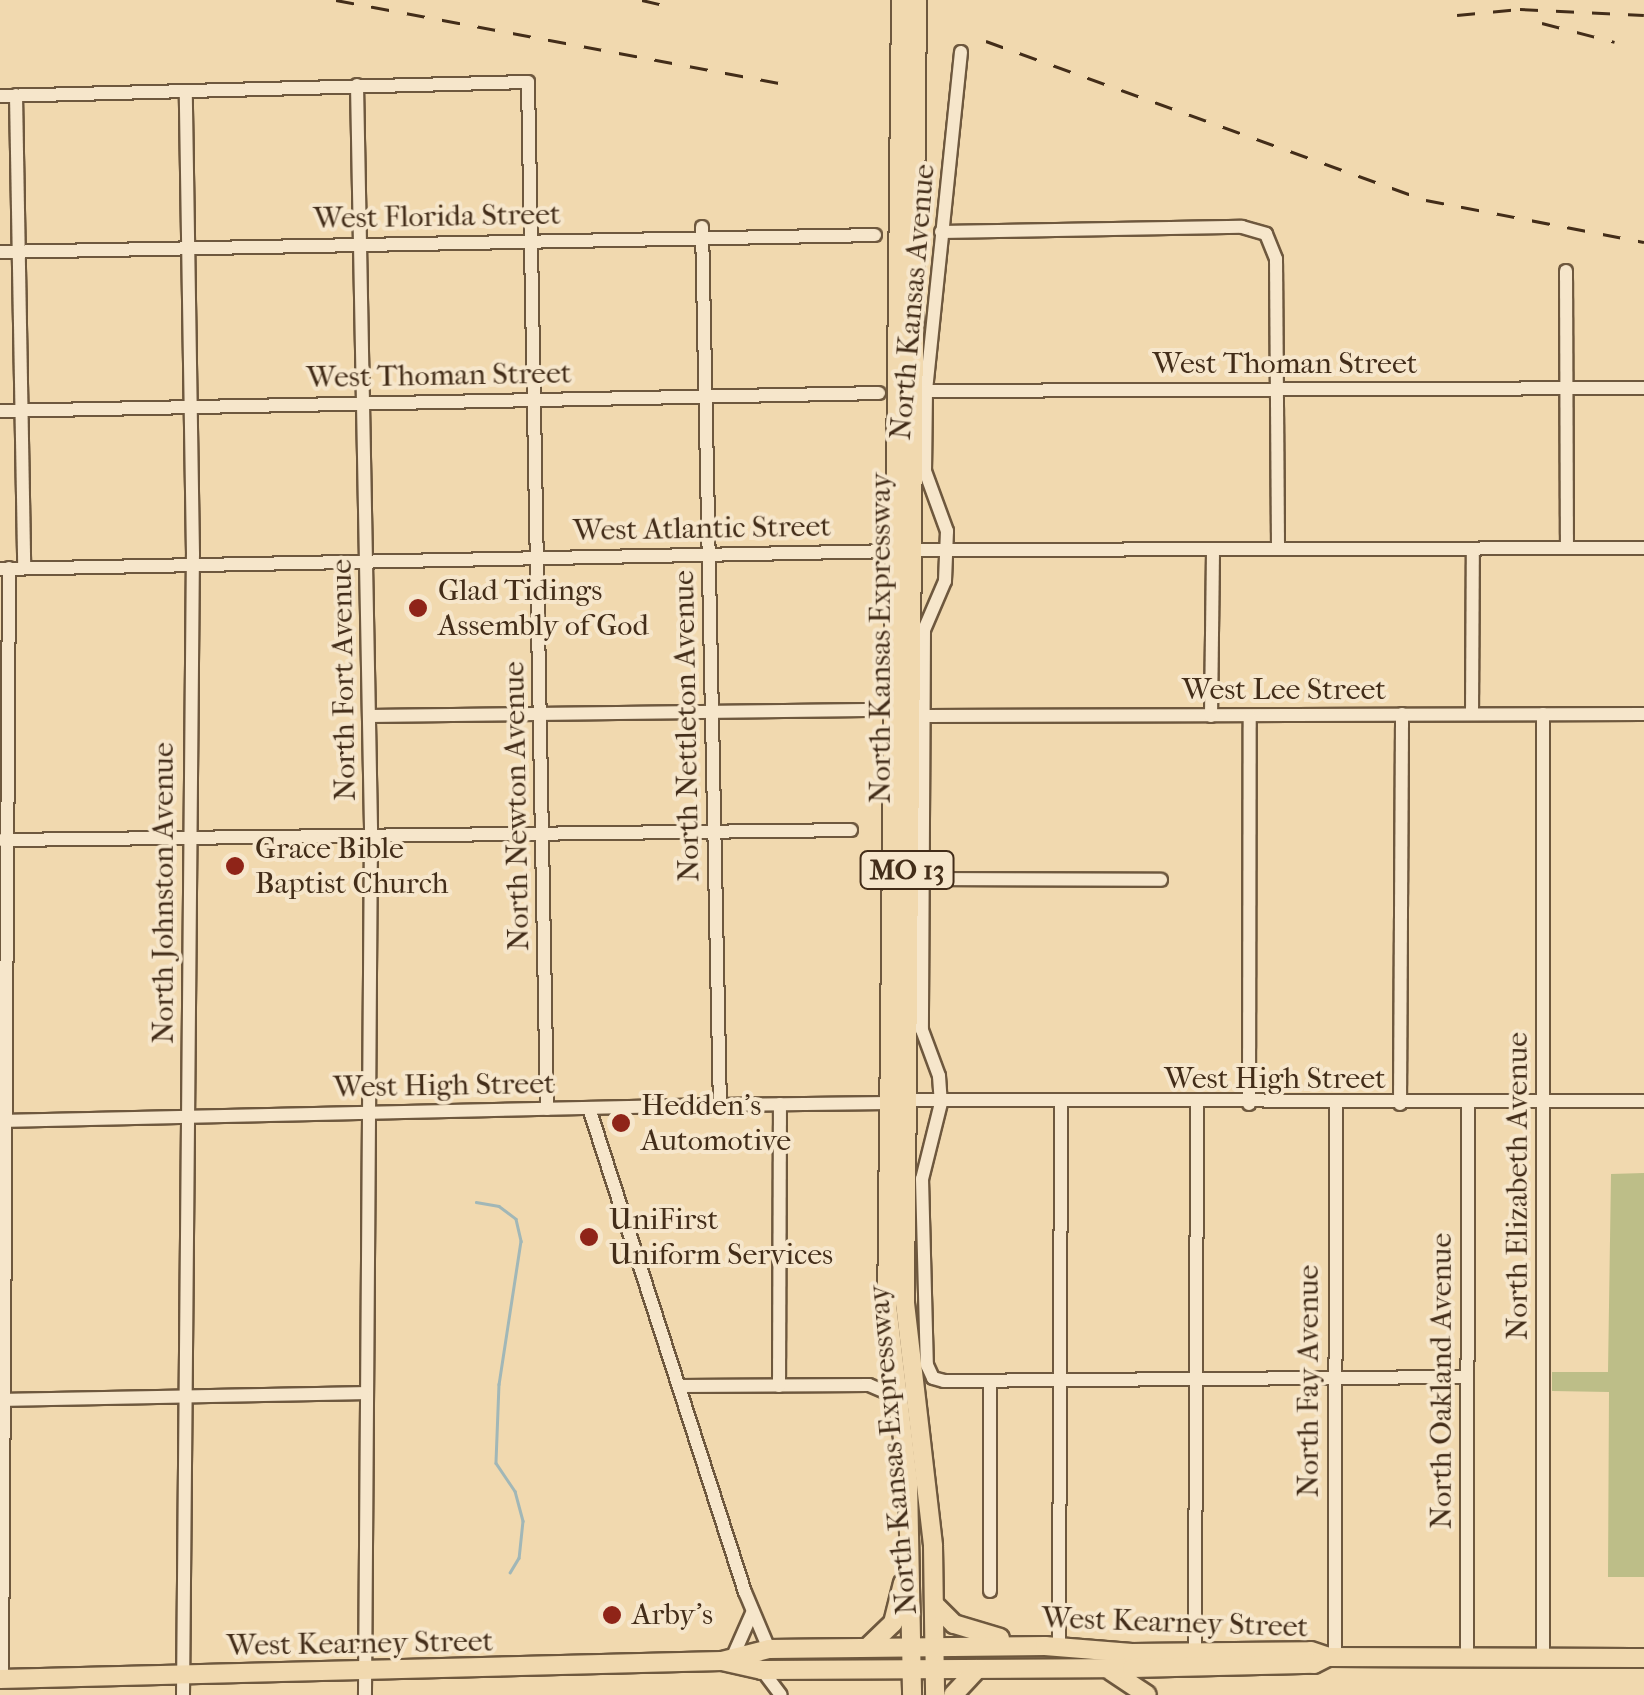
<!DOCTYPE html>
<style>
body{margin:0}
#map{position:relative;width:1644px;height:1695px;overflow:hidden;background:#f1d9af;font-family:"IM FELL French Canon",serif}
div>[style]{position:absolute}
.green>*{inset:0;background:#bdbe88}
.stream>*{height:2.5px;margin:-1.25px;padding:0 1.25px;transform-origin:1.25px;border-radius:1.25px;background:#a1b7b7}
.roads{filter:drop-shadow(2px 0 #6e583e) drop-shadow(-2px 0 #6e583e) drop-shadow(0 2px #6e583e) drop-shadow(0 -2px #6e583e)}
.minor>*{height:12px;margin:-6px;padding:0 6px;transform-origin:6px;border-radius:6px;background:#f6e6cb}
.major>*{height:18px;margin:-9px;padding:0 9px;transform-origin:9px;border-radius:9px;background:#f1d9af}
.rail>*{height:2.5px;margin-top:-1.25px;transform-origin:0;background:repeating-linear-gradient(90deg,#432d19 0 18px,transparent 0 36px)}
.dots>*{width:28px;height:28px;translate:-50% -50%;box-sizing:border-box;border:5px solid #f6e6cb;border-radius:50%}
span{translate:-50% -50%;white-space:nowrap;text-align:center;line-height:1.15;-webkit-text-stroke:8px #f6e6cb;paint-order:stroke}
.shield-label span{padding:2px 8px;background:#f6e6cb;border:2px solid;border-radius:8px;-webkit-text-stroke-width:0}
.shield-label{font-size:28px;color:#432d19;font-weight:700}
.street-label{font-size:30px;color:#432d19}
.poi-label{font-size:30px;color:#432d19}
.left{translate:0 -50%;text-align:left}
</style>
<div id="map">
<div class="green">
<div style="clip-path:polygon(1644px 1173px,1644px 1577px,1608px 1577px,1609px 1392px,1552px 1391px,1552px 1372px,1608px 1372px,1611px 1174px)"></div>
</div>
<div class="stream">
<div style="left:476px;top:1202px;width:23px;rotate:10deg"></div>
<div style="left:499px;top:1206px;width:21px;rotate:37deg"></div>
<div style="left:516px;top:1219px;width:23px;rotate:77deg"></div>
<div style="left:521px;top:1241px;width:145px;rotate:98.7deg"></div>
<div style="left:499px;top:1384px;width:79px;rotate:92.2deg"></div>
<div style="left:496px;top:1463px;width:34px;rotate:56deg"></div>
<div style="left:515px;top:1491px;width:31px;rotate:75deg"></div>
<div style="left:523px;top:1521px;width:37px;rotate:96deg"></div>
<div style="left:519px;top:1558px;width:17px;rotate:121deg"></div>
</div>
<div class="roads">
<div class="minor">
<div style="left:961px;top:52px;width:341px;rotate:95.9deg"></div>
<div style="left:926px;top:391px;width:80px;rotate:90.7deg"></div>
<div style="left:925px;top:471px;width:64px;rotate:69.9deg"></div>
<div style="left:947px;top:531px;width:50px;rotate:92.3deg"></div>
<div style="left:945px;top:581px;width:53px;rotate:113.2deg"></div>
<div style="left:924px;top:630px;width:400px;rotate:90.3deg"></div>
<div style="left:922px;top:1030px;width:49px;rotate:69.7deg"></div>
<div style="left:939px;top:1076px;width:27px;rotate:86deg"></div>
<div style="left:941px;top:1103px;width:78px;rotate:104deg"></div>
<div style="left:922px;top:1179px;width:186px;rotate:88.5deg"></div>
<div style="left:927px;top:1365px;width:14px;rotate:65deg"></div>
<div style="left:933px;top:1378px;width:11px;rotate:15deg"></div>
<div style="left:944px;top:1381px;width:522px;rotate:-0.44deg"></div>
<div style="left:357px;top:85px;width:746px;rotate:88.92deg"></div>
<div style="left:371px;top:831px;width:864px;rotate:90.4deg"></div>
<div style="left:16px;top:95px;width:473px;rotate:89deg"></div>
<div style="left:0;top:96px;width:528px;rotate:-1.52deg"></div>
<div style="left:528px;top:82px;width:1027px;rotate:88.94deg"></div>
<div style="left:702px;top:227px;width:878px;rotate:88.83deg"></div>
<div style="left:941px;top:232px;width:301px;rotate:-1deg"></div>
<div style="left:1242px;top:227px;width:25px;rotate:16deg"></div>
<div style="left:1266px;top:234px;width:27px;rotate:68deg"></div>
<div style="left:1276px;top:259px;width:290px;rotate:89.6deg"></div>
<div style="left:0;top:252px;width:875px;rotate:-1.11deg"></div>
<div style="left:1566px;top:271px;width:277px;rotate:89.8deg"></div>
<div style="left:926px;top:391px;width:718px;rotate:-0.24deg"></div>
<div style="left:0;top:411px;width:879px;rotate:-1.17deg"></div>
<div style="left:0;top:569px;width:947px;rotate:-1.15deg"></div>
<div style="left:947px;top:550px;width:697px;rotate:-0.16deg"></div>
<div style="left:1472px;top:714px;width:165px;rotate:-89.7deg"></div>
<div style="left:1543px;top:714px;width:944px;rotate:90deg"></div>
<div style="left:369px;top:716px;width:498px;rotate:-0.7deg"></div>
<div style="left:924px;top:716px;width:720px;rotate:-0.16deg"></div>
<div style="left:1211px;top:716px;width:166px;rotate:-89.3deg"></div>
<div style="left:2px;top:840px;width:849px;rotate:-0.67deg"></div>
<div style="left:924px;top:879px;width:237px;rotate:0.2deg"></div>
<div style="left:903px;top:1100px;width:741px;rotate:0.08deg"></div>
<div style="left:1249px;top:1104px;width:388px;rotate:-89.9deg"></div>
<div style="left:1400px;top:1104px;width:390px;rotate:-89.7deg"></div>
<div style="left:589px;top:1108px;width:509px;rotate:72.14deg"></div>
<div style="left:745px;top:1592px;width:62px;rotate:67.2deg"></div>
<div style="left:0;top:1121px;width:720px;rotate:-1.27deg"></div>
<div style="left:720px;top:1105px;width:169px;rotate:-0.7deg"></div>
<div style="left:889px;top:1103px;width:8px;rotate:45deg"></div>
<div style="left:680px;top:1386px;width:189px;rotate:-0.3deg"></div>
<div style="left:869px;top:1385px;width:33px;rotate:23deg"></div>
<div style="left:779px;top:1386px;width:282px;rotate:-89.8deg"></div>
<div style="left:0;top:1400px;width:364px;rotate:-1.1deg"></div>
<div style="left:990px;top:1591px;width:210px;rotate:-90deg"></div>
<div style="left:1059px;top:1646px;width:543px;rotate:-89.79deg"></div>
<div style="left:1195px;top:1652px;width:547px;rotate:-89.79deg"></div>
<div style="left:734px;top:1654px;width:45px;rotate:-66.3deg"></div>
<div style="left:1335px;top:1657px;width:553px;rotate:-89.9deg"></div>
<div style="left:1467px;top:1658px;width:555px;rotate:-89.9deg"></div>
<div style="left:762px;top:1670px;width:31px;rotate:53deg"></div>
<div style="left:2px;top:1679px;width:1111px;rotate:-89.64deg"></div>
<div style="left:183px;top:1695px;width:1141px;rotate:-89.5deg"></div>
<div style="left:193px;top:554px;width:463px;rotate:-90.9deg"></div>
</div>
<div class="major">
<div style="left:901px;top:0;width:1305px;rotate:90.61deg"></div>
<div style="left:887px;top:1305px;width:178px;rotate:83.2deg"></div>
<div style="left:908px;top:1482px;width:213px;rotate:88.9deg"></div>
<div style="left:917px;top:0;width:1303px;rotate:90.53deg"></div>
<div style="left:905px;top:1303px;width:245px;rotate:83.4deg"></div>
<div style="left:933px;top:1546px;width:149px;rotate:89.2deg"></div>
<div style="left:935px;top:1605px;width:27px;rotate:45deg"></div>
<div style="left:954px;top:1624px;width:48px;rotate:16.9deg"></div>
<div style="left:868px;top:1647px;width:35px;rotate:-44deg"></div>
<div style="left:893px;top:1623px;width:41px;rotate:-76deg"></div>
<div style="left:722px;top:1661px;width:49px;rotate:-14.3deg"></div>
<div style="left:769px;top:1649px;width:276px;rotate:-0.6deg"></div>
<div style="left:1045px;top:1646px;width:87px;rotate:4.6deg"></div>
<div style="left:1132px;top:1653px;width:179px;rotate:-0.6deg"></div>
<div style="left:1311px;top:1651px;width:18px;rotate:19deg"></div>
<div style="left:1328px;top:1657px;width:316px;rotate:0.2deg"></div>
<div style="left:1111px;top:1671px;width:43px;rotate:33.7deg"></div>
<div style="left:0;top:1679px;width:722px;rotate:-1.43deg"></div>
<div style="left:722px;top:1661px;width:41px;rotate:12.7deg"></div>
<div style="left:762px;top:1670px;width:370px;rotate:-0.3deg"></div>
<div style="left:1132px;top:1668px;width:182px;rotate:-1.3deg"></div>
<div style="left:1314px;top:1664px;width:16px;rotate:-27deg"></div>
<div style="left:953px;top:1695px;width:35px;rotate:-47deg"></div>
</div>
</div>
<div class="rail">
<div style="left:336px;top:0;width:463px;rotate:10.6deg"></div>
<div style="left:642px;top:0;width:26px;rotate:13deg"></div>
<div style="left:1457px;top:15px;width:63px;rotate:-5.4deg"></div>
<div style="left:1520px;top:9px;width:124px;rotate:2.8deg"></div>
<div style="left:1542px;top:23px;width:75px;rotate:14.6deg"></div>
<div style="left:986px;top:41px;width:468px;rotate:19.9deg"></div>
<div style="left:1426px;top:200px;width:222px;rotate:10.9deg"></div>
</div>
<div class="dots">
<div style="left:418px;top:608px;background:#8f2418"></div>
<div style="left:235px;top:866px;background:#8f2418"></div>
<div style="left:621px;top:1123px;background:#8f2418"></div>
<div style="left:589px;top:1237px;background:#8f2418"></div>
<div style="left:612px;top:1615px;background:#8f2418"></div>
</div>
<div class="shield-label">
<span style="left:907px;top:870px">MO 13</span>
</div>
<div class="street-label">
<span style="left:437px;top:217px;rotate:-1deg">West Florida Street</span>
<span style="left:913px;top:302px;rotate:-85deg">North Kansas Avenue</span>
<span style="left:1285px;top:364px">West Thoman Street</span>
<span style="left:439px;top:376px;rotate:-1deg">West Thoman Street</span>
<span style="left:702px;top:529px;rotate:-1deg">West Atlantic Street</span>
<span style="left:881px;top:638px;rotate:-90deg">North Kansas Expressway</span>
<span style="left:344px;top:680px;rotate:-91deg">North Fort Avenue</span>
<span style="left:1284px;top:690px">West Lee Street</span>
<span style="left:687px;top:726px;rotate:-91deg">North Nettleton Avenue</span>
<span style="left:517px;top:806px;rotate:-91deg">North Newton Avenue</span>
<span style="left:164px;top:893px;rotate:-90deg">North Johnston Avenue</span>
<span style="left:1275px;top:1079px">West High Street</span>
<span style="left:444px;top:1086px;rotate:-1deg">West High Street</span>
<span style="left:1518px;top:1186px;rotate:-90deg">North Elizabeth Avenue</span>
<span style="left:1309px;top:1381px;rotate:-90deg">North Fay Avenue</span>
<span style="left:1442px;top:1381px;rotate:-90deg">North Oakland Avenue</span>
<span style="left:893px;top:1450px;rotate:-95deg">North Kansas Expressway</span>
<span style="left:1175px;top:1623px;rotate:2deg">West Kearney Street</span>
<span style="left:360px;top:1644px;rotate:-1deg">West Kearney Street</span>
</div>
<div class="poi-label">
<span class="left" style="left:438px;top:608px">Glad Tidings<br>Assembly of God</span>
<span class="left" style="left:255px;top:866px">Grace Bible<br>Baptist Church</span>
<span class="left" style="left:641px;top:1123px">Hedden's<br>Automotive</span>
<span class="left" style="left:609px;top:1237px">UniFirst<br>Uniform Services</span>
<span class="left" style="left:632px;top:1615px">Arby's</span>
</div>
</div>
